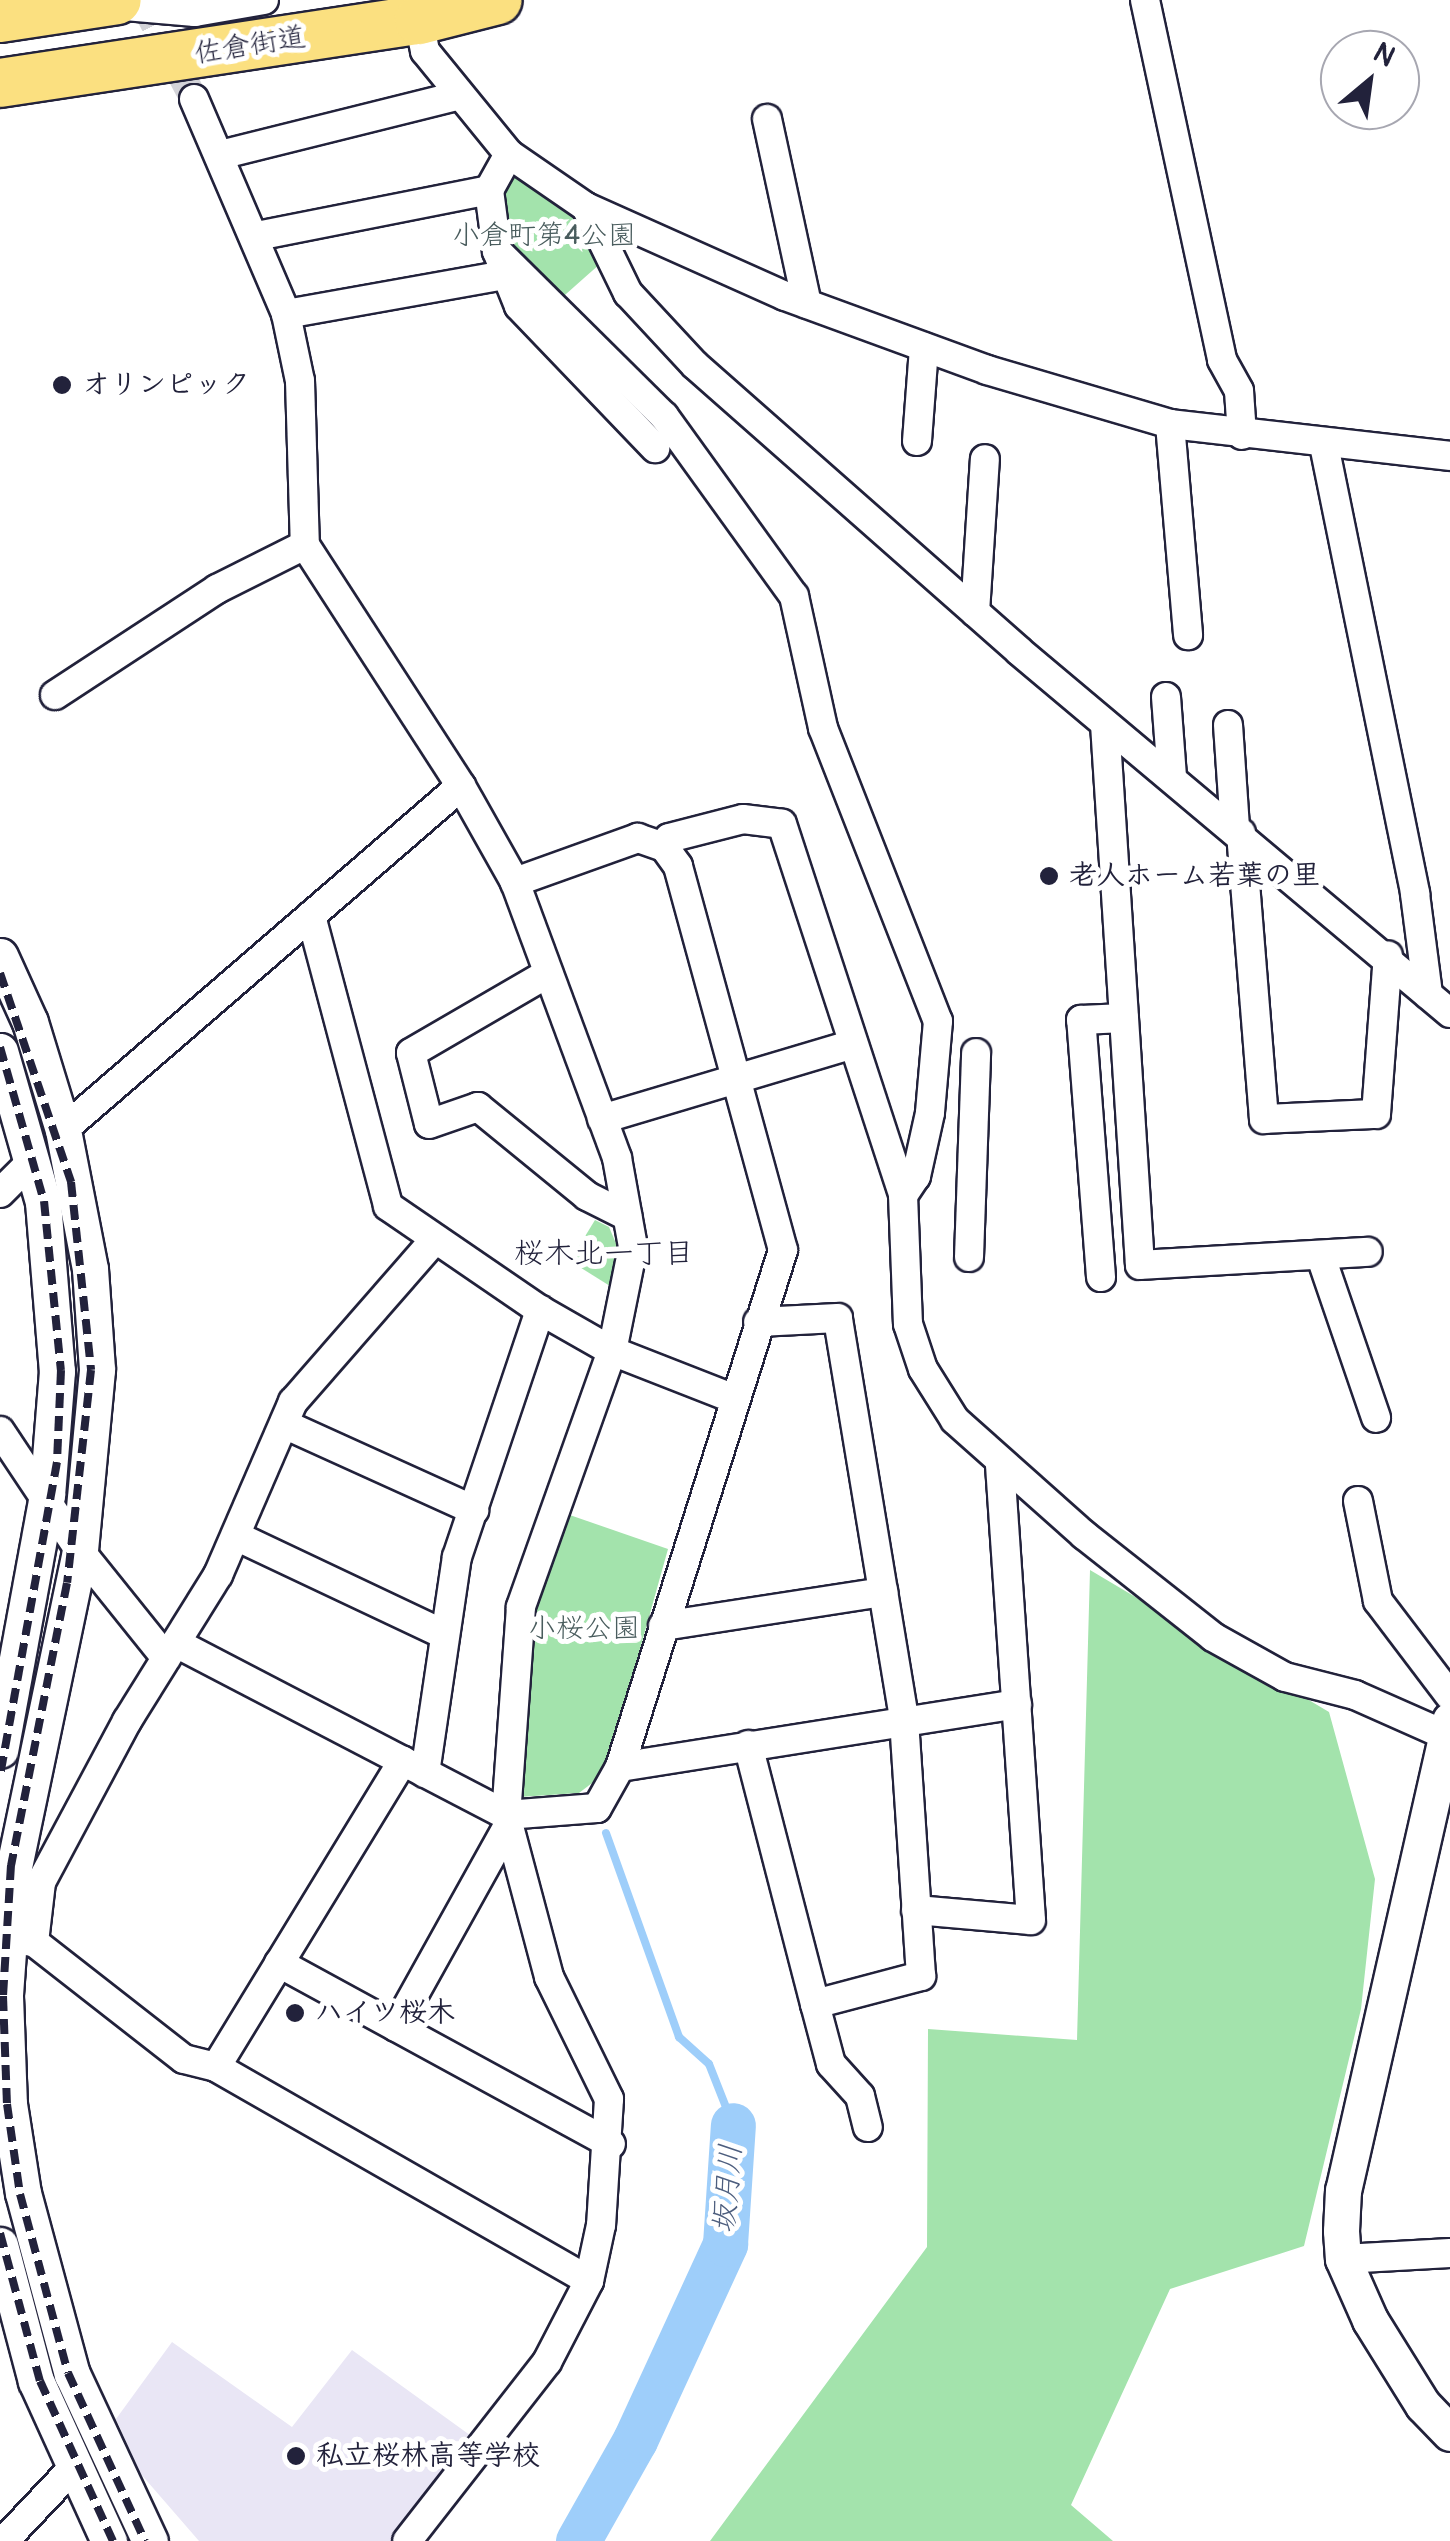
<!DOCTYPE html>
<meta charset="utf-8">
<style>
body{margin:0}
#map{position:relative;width:1450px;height:2541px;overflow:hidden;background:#fff;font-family:Pangolin,"Klee One",sans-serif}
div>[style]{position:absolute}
.built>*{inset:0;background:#e9e6f5}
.green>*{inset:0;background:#a3e3ac}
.stream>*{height:8px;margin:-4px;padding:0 4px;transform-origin:4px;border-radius:4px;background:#9ecefa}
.river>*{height:45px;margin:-22.5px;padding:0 22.5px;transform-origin:22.5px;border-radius:22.5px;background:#9ecefa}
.minor-tunnel>*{height:28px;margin-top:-14px;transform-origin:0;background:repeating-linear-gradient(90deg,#d3d3d8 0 28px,transparent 0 42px)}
.roads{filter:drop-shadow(2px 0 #22223b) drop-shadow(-2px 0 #22223b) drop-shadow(0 2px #22223b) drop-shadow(0 -2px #22223b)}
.minor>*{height:28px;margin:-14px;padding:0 14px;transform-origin:14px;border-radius:14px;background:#fff}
.tertiary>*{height:35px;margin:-17.5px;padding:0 17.5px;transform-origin:17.5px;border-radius:17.5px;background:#fff}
.trunk>*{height:48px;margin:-24px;padding:0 24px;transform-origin:24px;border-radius:24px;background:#fbe080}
.rail>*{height:8px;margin-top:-4px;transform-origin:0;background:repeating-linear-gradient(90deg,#22223b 0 15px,transparent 0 23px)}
.dots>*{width:28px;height:28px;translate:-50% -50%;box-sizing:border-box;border:5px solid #fff;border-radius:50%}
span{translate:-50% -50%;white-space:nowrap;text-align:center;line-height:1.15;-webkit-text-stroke:10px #fff;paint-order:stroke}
.street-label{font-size:28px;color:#22223b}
.park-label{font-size:28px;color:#495c5d}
.poi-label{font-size:28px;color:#22223b;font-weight:700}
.left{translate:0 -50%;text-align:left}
.neighbourhood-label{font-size:30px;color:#22223b}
.water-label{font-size:30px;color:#4d5e7e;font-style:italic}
.north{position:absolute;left:1320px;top:30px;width:100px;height:100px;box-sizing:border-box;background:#fff;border:2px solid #a7a7b1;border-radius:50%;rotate:29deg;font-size:28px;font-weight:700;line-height:40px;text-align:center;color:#22223b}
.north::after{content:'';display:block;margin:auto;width:35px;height:45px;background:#22223b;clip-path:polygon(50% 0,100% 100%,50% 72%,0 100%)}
</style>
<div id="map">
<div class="built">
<div style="clip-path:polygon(172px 2342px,292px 2427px,352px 2350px,474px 2438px,393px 2541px,199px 2541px,140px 2473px,116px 2419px)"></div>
</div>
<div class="green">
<div style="clip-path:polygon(512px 164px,578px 214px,601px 263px,557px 302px,501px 247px,493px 191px)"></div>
<div style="clip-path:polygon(595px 1220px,609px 1227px,621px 1255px,610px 1286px,570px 1261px)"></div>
<div style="clip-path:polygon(564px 1513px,668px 1549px,614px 1742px,596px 1780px,579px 1793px,519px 1797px,528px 1619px)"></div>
<div style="clip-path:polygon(1090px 1570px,1329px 1712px,1375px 1879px,1361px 2009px,1304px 2246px,1170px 2289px,1071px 2505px,1113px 2541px,710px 2541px,927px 2247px,928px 2029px,1077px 2040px)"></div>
</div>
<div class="stream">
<div style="left:606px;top:1833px;width:217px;rotate:70.3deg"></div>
<div style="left:679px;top:2037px;width:40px;rotate:42deg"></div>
<div style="left:709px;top:2064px;width:66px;rotate:68.5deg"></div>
</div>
<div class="river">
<div style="left:578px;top:2541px;width:116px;rotate:-60.6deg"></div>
<div style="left:635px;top:2440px;width:216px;rotate:-65.3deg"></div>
<div style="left:725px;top:2244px;width:119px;rotate:-86.2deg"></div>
</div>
<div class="minor-tunnel">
<div style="left:142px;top:0;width:112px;rotate:62.3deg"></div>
</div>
<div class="roads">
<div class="minor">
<div style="left:1145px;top:0;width:368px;rotate:77.9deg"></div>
<div style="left:1222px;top:360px;width:35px;rotate:61deg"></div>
<div style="left:1239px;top:391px;width:44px;rotate:86.1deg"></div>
<div style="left:102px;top:4px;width:93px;rotate:4.9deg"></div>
<div style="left:195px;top:12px;width:70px;rotate:-9.9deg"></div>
<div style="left:416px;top:6px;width:46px;rotate:78.7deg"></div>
<div style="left:425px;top:51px;width:133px;rotate:50.8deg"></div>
<div style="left:509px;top:154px;width:93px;rotate:34.5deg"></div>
<div style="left:586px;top:207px;width:218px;rotate:24.1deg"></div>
<div style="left:785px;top:296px;width:215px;rotate:20.1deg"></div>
<div style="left:987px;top:370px;width:191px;rotate:16.4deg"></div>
<div style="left:1170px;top:424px;width:282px;rotate:6.5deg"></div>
<div style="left:194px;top:99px;width:234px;rotate:66.8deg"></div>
<div style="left:286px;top:314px;width:68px;rotate:78.2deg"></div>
<div style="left:300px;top:381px;width:164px;rotate:88.3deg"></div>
<div style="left:305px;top:545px;width:287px;rotate:57.1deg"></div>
<div style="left:461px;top:786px;width:110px;rotate:60.6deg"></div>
<div style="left:515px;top:882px;width:294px;rotate:69.7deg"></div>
<div style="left:617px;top:1158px;width:90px;rotate:79.8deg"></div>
<div style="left:633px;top:1247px;width:106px;rotate:101.4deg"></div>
<div style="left:612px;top:1351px;width:272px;rotate:109.6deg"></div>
<div style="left:521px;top:1607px;width:209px;rotate:94.1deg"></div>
<div style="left:506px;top:1815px;width:168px;rotate:75.1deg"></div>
<div style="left:549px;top:1977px;width:136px;rotate:63.8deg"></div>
<div style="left:609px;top:2099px;width:126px;rotate:93.6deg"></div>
<div style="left:601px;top:2225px;width:57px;rotate:102.1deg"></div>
<div style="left:589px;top:2281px;width:91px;rotate:117.4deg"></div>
<div style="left:547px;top:2362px;width:227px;rotate:128deg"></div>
<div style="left:767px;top:119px;width:189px;rotate:77.8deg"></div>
<div style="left:509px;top:154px;width:41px;rotate:119.1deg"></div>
<div style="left:489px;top:190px;width:62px;rotate:82.5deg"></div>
<div style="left:497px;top:251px;width:59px;rotate:68.2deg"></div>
<div style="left:519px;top:306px;width:197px;rotate:46.2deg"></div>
<div style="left:220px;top:155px;width:244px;rotate:-14deg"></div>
<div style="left:586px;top:207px;width:96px;rotate:64deg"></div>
<div style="left:628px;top:293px;width:98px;rotate:47.1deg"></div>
<div style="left:695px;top:365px;width:432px;rotate:41.4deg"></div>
<div style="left:1019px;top:651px;width:563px;rotate:40.03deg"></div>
<div style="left:257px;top:236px;width:237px;rotate:-11.2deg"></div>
<div style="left:497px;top:251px;width:235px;rotate:44.7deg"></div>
<div style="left:664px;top:416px;width:222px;rotate:54.2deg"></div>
<div style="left:794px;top:596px;width:135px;rotate:77.6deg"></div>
<div style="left:823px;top:728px;width:315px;rotate:68.6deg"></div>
<div style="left:938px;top:1021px;width:92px;rotate:95deg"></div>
<div style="left:930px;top:1113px;width:65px;rotate:102.5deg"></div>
<div style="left:916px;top:1176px;width:23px;rotate:124deg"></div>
<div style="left:903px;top:1195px;width:129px;rotate:87.8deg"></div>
<div style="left:908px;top:1324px;width:47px;rotate:71.6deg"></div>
<div style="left:923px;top:1369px;width:60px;rotate:57.9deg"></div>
<div style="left:955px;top:1420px;width:173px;rotate:41.7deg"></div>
<div style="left:1084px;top:1535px;width:164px;rotate:38.3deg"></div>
<div style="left:1213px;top:1637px;width:82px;rotate:29.1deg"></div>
<div style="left:1285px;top:1677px;width:72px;rotate:14.4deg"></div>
<div style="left:1355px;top:1695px;width:96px;rotate:23.9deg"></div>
<div style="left:286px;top:314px;width:221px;rotate:-10.1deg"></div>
<div style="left:1170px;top:424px;width:212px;rotate:85.1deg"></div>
<div style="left:917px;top:441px;width:94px;rotate:-85.7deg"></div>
<div style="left:1324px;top:445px;width:458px;rotate:78.5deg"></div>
<div style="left:1415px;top:894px;width:101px;rotate:82.6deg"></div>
<div style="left:975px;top:612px;width:153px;rotate:-86.3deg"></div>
<div style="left:55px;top:695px;width:194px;rotate:-33.2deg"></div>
<div style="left:217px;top:589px;width:98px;rotate:-26.6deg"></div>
<div style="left:1166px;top:697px;width:80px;rotate:85.7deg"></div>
<div style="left:1105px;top:724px;width:542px;rotate:86.3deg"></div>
<div style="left:1140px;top:1265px;width:228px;rotate:-3.3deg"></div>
<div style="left:1228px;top:725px;width:102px;rotate:86.1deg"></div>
<div style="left:1241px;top:833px;width:287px;rotate:85.4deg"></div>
<div style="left:1264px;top:1119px;width:112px;rotate:-2.6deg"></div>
<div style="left:1376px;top:1114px;width:159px;rotate:-85.7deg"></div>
<div style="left:664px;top:847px;width:10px;rotate:-61deg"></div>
<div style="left:669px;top:838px;width:76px;rotate:-14.4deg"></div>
<div style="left:743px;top:819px;width:39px;rotate:7deg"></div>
<div style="left:782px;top:824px;width:390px;rotate:71.9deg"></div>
<div style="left:311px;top:916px;width:300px;rotate:75.1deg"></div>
<div style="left:388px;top:1206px;width:184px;rotate:34.4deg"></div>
<div style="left:540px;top:1310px;width:83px;rotate:29.7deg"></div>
<div style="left:612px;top:1351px;width:129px;rotate:21.4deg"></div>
<div style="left:545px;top:975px;width:155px;rotate:149.8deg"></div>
<div style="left:411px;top:1053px;width:73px;rotate:75.8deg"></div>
<div style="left:429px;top:1124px;width:52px;rotate:-19.1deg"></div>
<div style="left:478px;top:1107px;width:141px;rotate:39.2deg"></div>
<div style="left:587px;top:1196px;width:45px;rotate:26.6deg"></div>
<div style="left:602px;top:1119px;width:262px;rotate:-16.6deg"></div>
<div style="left:63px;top:1130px;width:526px;rotate:-40.84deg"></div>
<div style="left:0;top:1193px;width:48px;rotate:-45deg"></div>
<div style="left:969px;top:1257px;width:204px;rotate:-88deg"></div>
<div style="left:1321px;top:1257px;width:170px;rotate:71.1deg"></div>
<div style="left:1101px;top:1277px;width:258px;rotate:-94.4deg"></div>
<div style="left:1081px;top:1020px;width:43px;rotate:-2.7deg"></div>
<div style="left:284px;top:1424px;width:209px;rotate:24.4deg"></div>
<div style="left:0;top:1431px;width:144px;rotate:56.3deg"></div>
<div style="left:80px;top:1551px;width:137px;rotate:51.2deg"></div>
<div style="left:1358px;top:1501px;width:102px;rotate:78.7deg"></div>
<div style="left:1378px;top:1601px;width:119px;rotate:52.8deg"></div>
<div style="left:236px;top:1536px;width:229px;rotate:25.3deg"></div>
<div style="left:663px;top:1626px;width:223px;rotate:-8.8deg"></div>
<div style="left:176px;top:1643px;width:372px;rotate:27.5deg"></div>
<div style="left:506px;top:1815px;width:91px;rotate:-4.4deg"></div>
<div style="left:597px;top:1808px;width:47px;rotate:-60.7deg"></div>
<div style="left:620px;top:1767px;width:542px;rotate:-72.5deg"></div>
<div style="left:783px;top:1250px;width:398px;rotate:-105.3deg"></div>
<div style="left:678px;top:866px;width:24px;rotate:-126deg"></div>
<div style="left:664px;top:847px;width:28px;rotate:-161deg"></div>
<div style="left:638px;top:838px;width:131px;rotate:160.3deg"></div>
<div style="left:748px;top:1745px;width:268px;rotate:75.5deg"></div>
<div style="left:815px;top:2004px;width:110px;rotate:-14.8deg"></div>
<div style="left:921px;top:1976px;width:259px;rotate:-93.8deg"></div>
<div style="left:904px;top:1718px;width:405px;rotate:-99.4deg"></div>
<div style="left:838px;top:1318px;width:80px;rotate:177.1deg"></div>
<div style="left:620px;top:1767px;width:402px;rotate:-9deg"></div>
<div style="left:425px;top:1773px;width:218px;rotate:-81.6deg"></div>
<div style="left:457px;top:1557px;width:261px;rotate:-71.4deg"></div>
<div style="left:916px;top:1910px;width:115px;rotate:5deg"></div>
<div style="left:1031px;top:1920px;width:457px;rotate:-93.9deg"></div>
<div style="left:19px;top:1940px;width:15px;rotate:8deg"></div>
<div style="left:34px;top:1942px;width:190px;rotate:38deg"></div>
<div style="left:184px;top:2059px;width:33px;rotate:14deg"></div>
<div style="left:216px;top:2067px;width:430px;rotate:29.8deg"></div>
<div style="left:34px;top:1942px;width:60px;rotate:-83.3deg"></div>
<div style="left:41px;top:1882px;width:183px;rotate:-61.9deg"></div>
<div style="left:127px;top:1721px;width:172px;rotate:-58.1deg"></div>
<div style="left:218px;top:1575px;width:189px;rotate:-66.6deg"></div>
<div style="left:293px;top:1402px;width:216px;rotate:-48.9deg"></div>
<div style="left:279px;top:1963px;width:378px;rotate:28.6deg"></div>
<div style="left:815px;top:2004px;width:62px;rotate:75.1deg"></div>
<div style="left:831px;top:2064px;width:43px;rotate:47.8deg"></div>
<div style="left:860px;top:2096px;width:32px;rotate:76deg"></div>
<div style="left:396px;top:2027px;width:232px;rotate:-60.9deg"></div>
<div style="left:216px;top:2067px;width:359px;rotate:-58.6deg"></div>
<div style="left:1343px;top:2259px;width:107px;rotate:-3.2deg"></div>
<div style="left:4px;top:2541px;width:99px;rotate:-46.6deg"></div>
</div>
<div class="tertiary">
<div style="left:0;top:956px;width:72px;rotate:65.6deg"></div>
<div style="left:30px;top:1022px;width:113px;rotate:73deg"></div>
<div style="left:63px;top:1130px;width:142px;rotate:79deg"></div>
<div style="left:90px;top:1269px;width:101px;rotate:86deg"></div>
<div style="left:97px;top:1370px;width:182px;rotate:95.4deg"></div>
<div style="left:80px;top:1551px;width:322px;rotate:101.8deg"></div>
<div style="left:14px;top:1866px;width:130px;rotate:94deg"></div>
<div style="left:5px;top:1996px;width:108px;rotate:87.9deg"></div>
<div style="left:9px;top:2104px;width:90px;rotate:81.1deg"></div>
<div style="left:23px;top:2193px;width:188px;rotate:74.9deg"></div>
<div style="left:72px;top:2374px;width:184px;rotate:65deg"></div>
<div style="left:0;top:1051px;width:157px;rotate:74.1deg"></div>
<div style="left:43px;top:1202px;width:170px;rotate:85.3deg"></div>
<div style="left:57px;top:1371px;width:124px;rotate:94.6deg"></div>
<div style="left:47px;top:1495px;width:259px;rotate:100.4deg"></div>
<div style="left:1450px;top:1720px;width:482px;rotate:102.8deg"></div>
<div style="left:1343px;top:2190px;width:41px;rotate:92.8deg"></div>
<div style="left:1341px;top:2231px;width:28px;rotate:86deg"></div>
<div style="left:1343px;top:2259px;width:67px;rotate:66.1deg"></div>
<div style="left:1370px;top:2320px;width:100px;rotate:58.1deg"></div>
<div style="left:1423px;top:2405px;width:39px;rotate:46deg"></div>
<div style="left:0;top:2245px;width:141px;rotate:75.2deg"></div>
<div style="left:36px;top:2381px;width:176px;rotate:65.5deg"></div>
</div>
<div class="trunk">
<div style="left:0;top:18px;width:118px;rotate:-8.7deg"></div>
<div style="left:0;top:83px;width:424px;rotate:-8.6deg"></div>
<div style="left:419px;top:20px;width:81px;rotate:-14.2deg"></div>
</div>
</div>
<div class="rail">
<div style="left:0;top:973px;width:221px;rotate:71.2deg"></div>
<div style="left:71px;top:1182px;width:189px;rotate:83.9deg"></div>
<div style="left:91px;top:1370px;width:214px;rotate:96.4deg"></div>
<div style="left:67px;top:1583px;width:288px;rotate:101.2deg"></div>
<div style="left:11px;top:1865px;width:131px;rotate:93.5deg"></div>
<div style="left:3px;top:1996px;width:108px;rotate:87.9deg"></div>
<div style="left:7px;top:2104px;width:91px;rotate:81.8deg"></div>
<div style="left:20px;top:2194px;width:185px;rotate:75deg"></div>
<div style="left:68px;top:2373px;width:185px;rotate:65.4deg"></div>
<div style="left:0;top:1047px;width:160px;rotate:74.1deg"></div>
<div style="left:44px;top:1201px;width:170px;rotate:84.3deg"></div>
<div style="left:61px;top:1370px;width:92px;rotate:92.5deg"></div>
<div style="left:57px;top:1462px;width:320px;rotate:100.3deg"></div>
<div style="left:0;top:2233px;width:153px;rotate:74.9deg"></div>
<div style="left:40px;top:2381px;width:176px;rotate:65.5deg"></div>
</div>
<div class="dots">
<div style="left:62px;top:385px;background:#22223b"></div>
<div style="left:1049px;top:876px;background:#22223b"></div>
<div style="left:295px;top:2013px;background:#22223b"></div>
<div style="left:296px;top:2456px;background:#22223b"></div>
</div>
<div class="street-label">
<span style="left:250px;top:46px;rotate:-9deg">佐倉街道</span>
</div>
<div class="park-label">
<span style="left:544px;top:236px">小倉町第4公園</span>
<span style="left:584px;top:1629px">小桜公園</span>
</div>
<div class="poi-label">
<span class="left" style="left:82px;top:385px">オリンピック</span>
<span class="left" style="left:1069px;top:876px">老人ホーム若葉の里</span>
<span class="left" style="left:315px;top:2013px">ハイツ桜木</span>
<span class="left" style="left:316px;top:2456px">私立桜林高等学校</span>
</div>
<div class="neighbourhood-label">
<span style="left:604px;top:1254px">桜木北一丁目</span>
</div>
<div class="water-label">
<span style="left:728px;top:2189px;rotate:-85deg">坂月川</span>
</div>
<div class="north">N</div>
</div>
